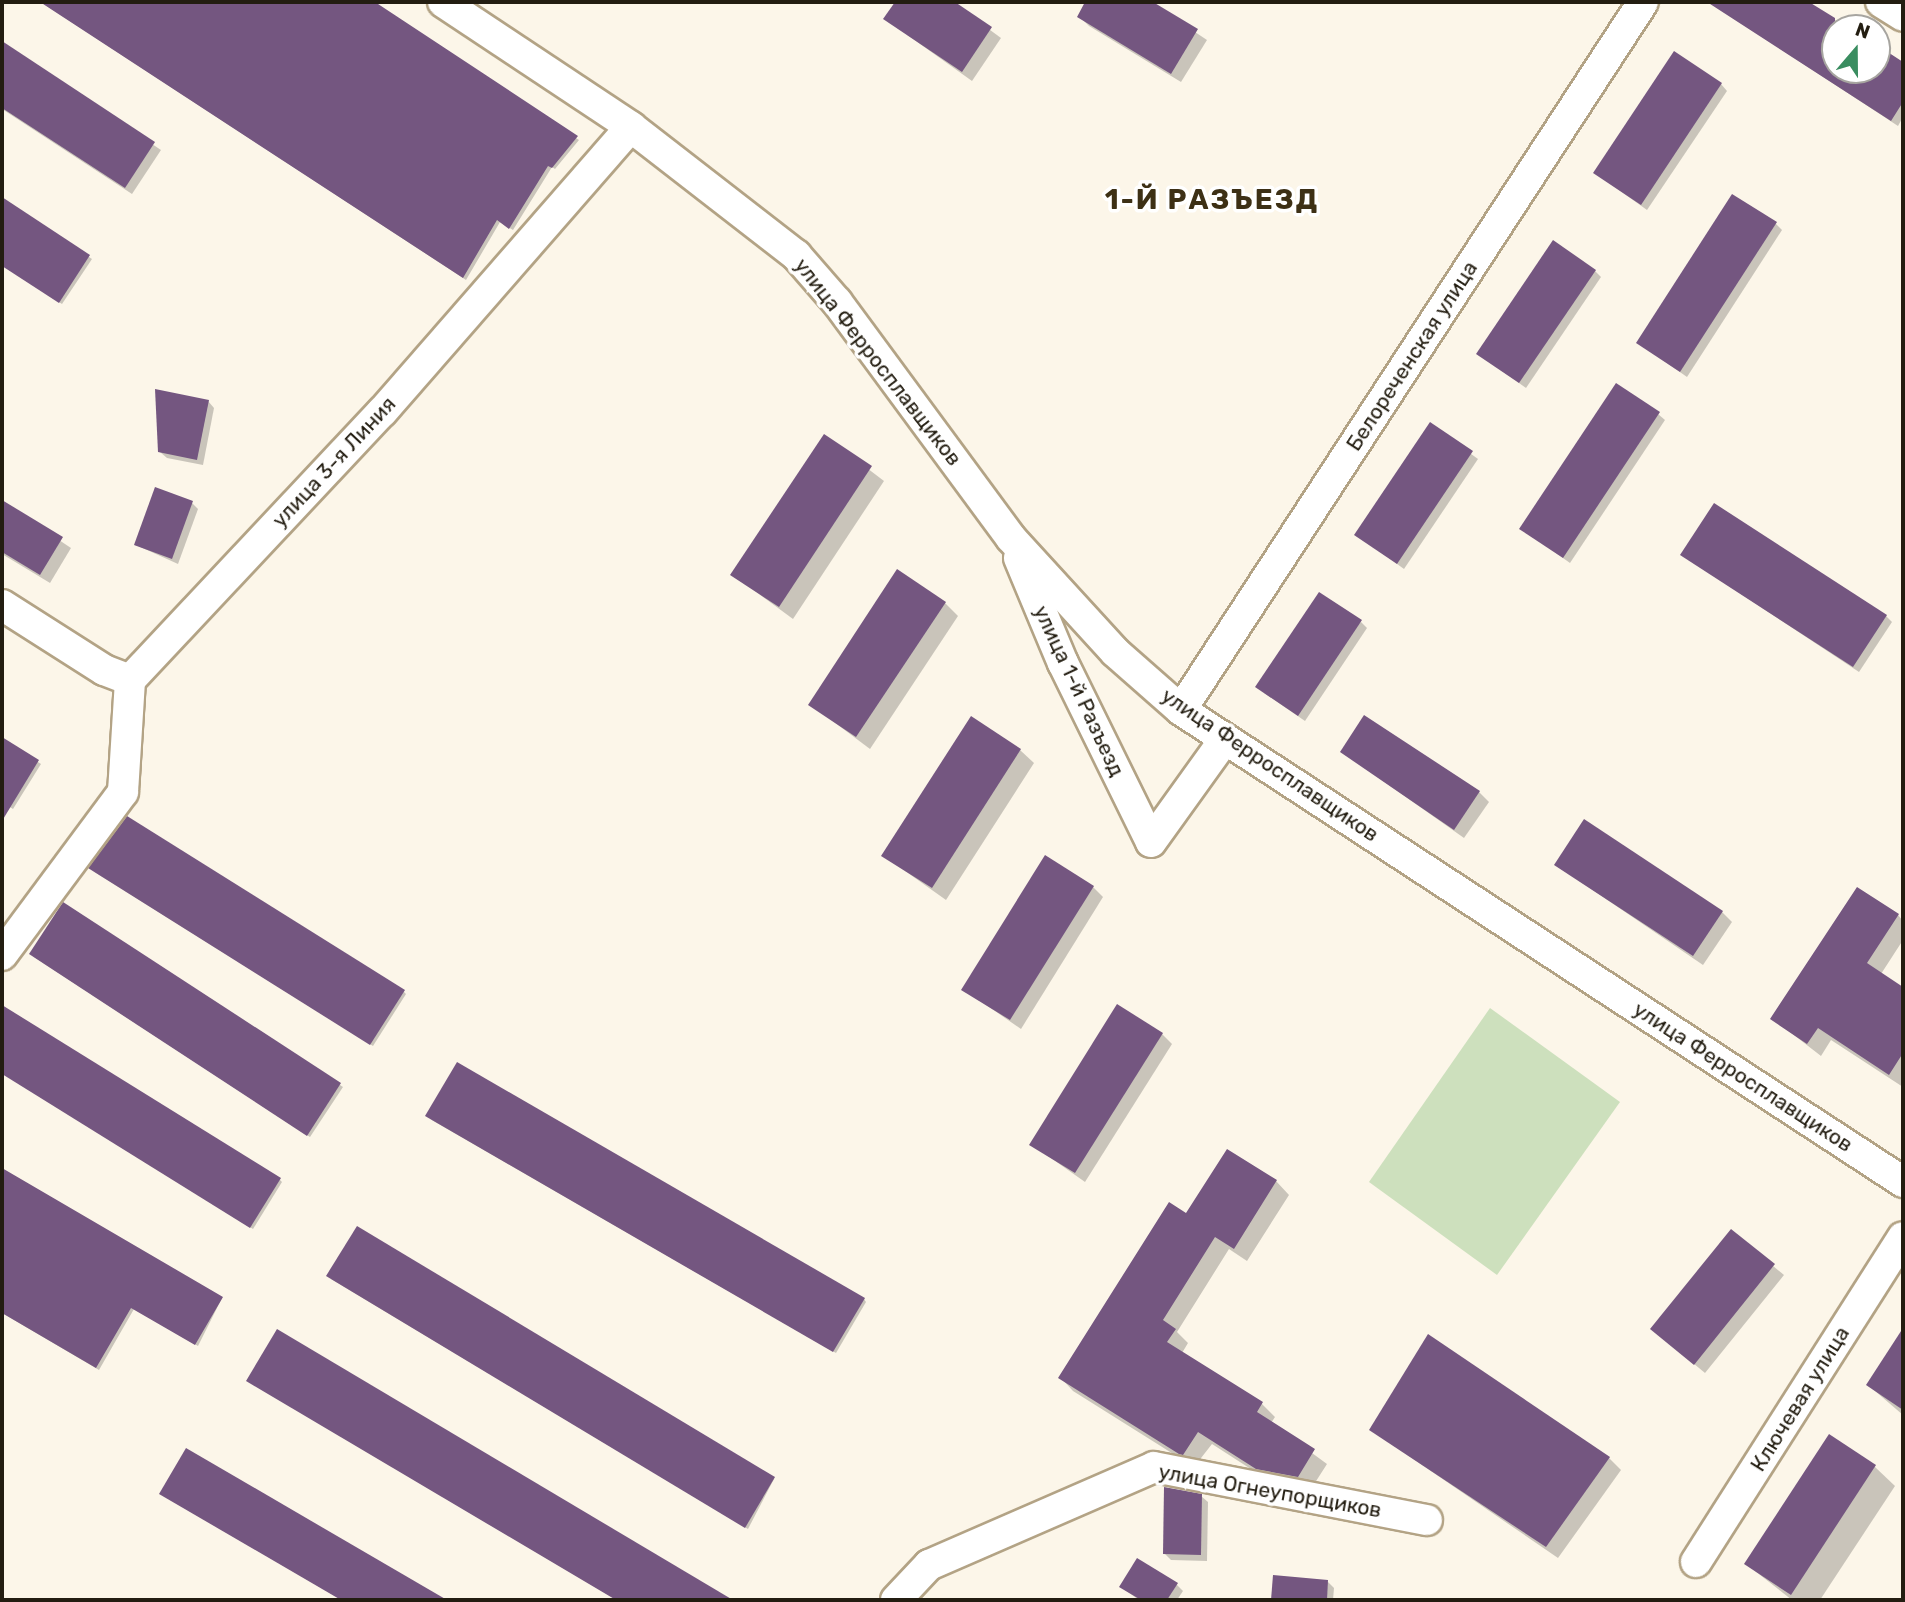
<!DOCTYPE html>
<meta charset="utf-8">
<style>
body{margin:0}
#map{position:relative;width:1905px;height:1602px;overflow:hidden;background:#fcf6e9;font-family:Rubik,sans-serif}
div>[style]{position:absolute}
.green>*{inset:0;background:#cde0bd}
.shadow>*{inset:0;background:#0003}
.building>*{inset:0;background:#745680}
.roads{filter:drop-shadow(2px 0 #b3a385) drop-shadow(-2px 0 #b3a385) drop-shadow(0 2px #b3a385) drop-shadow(0 -2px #b3a385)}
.minor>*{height:30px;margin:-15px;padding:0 15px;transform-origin:15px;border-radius:15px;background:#fff}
span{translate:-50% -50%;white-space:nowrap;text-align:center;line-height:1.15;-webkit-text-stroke:7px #fff;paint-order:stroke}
.street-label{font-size:21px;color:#231d11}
.district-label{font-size:28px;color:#3d3015;font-weight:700;letter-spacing:2px}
.frame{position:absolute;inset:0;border:4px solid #231d11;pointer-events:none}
.north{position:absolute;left:1821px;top:14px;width:70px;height:70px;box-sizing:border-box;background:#fff;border:2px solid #a7a5a0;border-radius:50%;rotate:20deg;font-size:19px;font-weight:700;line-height:28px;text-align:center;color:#231d11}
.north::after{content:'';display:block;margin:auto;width:24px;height:32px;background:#3a8d60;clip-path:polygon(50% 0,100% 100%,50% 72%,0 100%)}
</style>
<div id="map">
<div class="green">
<div style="clip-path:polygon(1490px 1008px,1620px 1102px,1497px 1275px,1369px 1182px)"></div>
</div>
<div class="shadow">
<div style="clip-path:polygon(41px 2px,372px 2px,579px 140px,555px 169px,552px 167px,513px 230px,500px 222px,466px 280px)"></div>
<div style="clip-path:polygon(897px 2px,952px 2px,1001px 38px,972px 81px,885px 19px)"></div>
<div style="clip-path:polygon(1088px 2px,1150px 2px,1207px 40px,1181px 82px,1089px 26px,1079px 16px)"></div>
<div style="clip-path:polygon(1709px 2px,1806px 2px,1847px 28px,1835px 28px,1835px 70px,1877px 70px,1877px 47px,1903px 64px,1903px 117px,1898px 126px)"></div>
<div style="clip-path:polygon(2px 43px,161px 150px,132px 194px,2px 109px)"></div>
<div style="clip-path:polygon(1721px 84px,1727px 91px,1647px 210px,1595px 173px)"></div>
<div style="clip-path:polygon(2px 199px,92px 259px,62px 304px,2px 265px)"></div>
<div style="clip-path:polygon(1775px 223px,1782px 230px,1687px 377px,1638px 343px)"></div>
<div style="clip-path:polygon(1595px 271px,1601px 277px,1526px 388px,1478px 354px)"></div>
<div style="clip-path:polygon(208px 401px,214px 408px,203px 465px,167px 458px,160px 452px)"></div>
<div style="clip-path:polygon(1658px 414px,1665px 420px,1570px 563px,1522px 529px)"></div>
<div style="clip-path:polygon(1431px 425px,1478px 459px,1404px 569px,1356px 534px)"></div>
<div style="clip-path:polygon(825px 436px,884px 481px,793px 619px,733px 575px)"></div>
<div style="clip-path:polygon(2px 502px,71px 548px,50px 583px,2px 554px)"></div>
<div style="clip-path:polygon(192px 503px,198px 509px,178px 564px,136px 545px)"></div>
<div style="clip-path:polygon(1682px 555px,1886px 616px,1892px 622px,1859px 672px)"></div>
<div style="clip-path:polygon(945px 603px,958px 616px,870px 749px,810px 704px)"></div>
<div style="clip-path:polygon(1361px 622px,1367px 628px,1305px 721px,1264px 693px)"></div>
<div style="clip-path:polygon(2px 739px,41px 764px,13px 809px,2px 802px)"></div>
<div style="clip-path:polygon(1020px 750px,1034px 763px,946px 900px,884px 856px)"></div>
<div style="clip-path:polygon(1342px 752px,1479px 792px,1489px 802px,1464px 838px)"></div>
<div style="clip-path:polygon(1556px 865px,1722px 912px,1732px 922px,1703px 965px)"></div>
<div style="clip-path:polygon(93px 871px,404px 992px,406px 994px,373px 1046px)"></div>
<div style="clip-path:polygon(1093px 887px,1103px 897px,1021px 1029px,963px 989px)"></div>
<div style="clip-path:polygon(64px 904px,340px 1085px,343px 1087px,310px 1137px,34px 957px)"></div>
<div style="clip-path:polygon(1898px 915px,1903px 921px,1903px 940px,1881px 974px,1903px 989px,1903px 1087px,1831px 1040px,1821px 1056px,1772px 1018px)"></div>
<div style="clip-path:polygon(2px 1007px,280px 1180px,282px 1182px,253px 1229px,2px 1073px)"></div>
<div style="clip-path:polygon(1162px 1034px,1172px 1044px,1085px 1182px,1031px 1144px)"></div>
<div style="clip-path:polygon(430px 1119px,864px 1299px,866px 1302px,836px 1353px)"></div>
<div style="clip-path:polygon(2px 1170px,222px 1298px,198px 1346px,134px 1309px,99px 1370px,2px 1313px)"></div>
<div style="clip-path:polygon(1276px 1181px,1289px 1195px,1247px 1261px,1229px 1249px,1177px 1332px,1188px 1343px,1182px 1353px,1262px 1404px,1275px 1417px,1271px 1423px,1327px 1464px,1311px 1489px,1271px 1482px,1212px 1444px,1194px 1467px,1073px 1391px,1060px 1377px,1187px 1215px)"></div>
<div style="clip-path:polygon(357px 1228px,774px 1479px,748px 1529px,331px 1279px)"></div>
<div style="clip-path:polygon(1731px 1231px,1784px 1275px,1705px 1373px,1652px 1329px)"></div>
<div style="clip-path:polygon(278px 1331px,730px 1600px,617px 1600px,251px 1383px)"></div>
<div style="clip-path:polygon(1903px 1331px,1903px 1415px,1868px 1385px)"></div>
<div style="clip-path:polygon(1371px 1430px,1609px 1458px,1621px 1470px,1558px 1558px)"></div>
<div style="clip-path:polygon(1830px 1437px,1875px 1467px,1895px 1486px,1820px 1600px,1792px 1600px,1746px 1564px)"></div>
<div style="clip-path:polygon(186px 1450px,443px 1600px,342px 1600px,164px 1496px)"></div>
<div style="clip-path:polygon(1201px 1496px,1208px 1502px,1207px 1561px,1171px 1560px,1165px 1554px)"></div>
<div style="clip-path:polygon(1274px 1577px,1327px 1581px,1334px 1588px,1333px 1600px,1272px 1600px)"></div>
<div style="clip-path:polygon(1176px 1584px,1183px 1591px,1177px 1600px,1139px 1600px,1121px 1587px)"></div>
</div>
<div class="building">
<div style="clip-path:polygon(40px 2px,375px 2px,578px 136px,552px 168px,548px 166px,509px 229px,497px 220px,463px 278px)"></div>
<div style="clip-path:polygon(895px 2px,955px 2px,992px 27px,962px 72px,883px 19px)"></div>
<div style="clip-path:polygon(1085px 2px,1153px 2px,1198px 29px,1171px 74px,1077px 17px)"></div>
<div style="clip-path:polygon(1707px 2px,1809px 2px,1835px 18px,1835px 70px,1877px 70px,1877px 45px,1903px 62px,1903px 102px,1891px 121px)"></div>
<div style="clip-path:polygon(2px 41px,155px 142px,125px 188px,2px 108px)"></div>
<div style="clip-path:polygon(1674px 51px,1722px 83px,1641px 205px,1593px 173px)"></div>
<div style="clip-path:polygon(1732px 194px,1777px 222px,1680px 372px,1636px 343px)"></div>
<div style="clip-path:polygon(2px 197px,90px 255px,59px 303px,2px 266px)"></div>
<div style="clip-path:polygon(1553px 240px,1596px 270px,1519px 383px,1476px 354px)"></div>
<div style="clip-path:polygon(1616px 383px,1660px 412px,1563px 558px,1519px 529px)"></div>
<div style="clip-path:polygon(155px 389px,209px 400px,197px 460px,158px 452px)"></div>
<div style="clip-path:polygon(1430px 422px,1473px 451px,1397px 564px,1354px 535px)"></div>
<div style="clip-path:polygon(824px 434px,872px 466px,779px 607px,730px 575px)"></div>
<div style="clip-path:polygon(155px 487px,193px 501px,172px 559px,134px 545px)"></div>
<div style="clip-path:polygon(2px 500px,63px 537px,40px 575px,2px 552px)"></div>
<div style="clip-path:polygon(1714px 503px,1887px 615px,1853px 667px,1680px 555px)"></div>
<div style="clip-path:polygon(897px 569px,946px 602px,856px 737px,808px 705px)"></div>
<div style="clip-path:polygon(1319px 592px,1362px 620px,1298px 716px,1255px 687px)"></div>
<div style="clip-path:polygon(1364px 715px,1480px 791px,1454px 830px,1340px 752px)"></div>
<div style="clip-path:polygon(971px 716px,1021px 749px,932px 888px,881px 856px)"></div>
<div style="clip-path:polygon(2px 737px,39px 760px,2px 821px)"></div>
<div style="clip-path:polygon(127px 816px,405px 990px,370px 1045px,88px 868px)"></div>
<div style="clip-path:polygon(1584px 819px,1723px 911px,1693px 956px,1554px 865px)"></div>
<div style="clip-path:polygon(1045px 855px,1094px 886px,1010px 1020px,961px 990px)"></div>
<div style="clip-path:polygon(1857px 887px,1899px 914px,1867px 963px,1903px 987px,1903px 1053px,1889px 1075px,1818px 1028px,1807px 1044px,1770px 1019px)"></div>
<div style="clip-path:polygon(63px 902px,341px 1083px,307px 1136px,29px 954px)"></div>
<div style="clip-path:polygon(1117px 1004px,1163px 1033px,1075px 1173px,1029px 1145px)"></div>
<div style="clip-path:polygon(2px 1005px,281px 1178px,250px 1228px,2px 1074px)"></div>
<div style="clip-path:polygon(457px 1062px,865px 1298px,833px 1352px,425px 1116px)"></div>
<div style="clip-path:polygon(1227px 1149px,1277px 1180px,1234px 1249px,1215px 1237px,1163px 1320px,1176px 1329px,1167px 1342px,1263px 1402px,1257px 1412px,1315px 1449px,1298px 1477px,1256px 1469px,1198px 1432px,1183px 1455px,1179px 1454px,1058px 1378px,1169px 1202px,1186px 1213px)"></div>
<div style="clip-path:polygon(2px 1168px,223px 1297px,195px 1345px,131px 1308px,96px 1368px,2px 1313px)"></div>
<div style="clip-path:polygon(357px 1226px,775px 1477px,745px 1528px,326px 1276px)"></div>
<div style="clip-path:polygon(1731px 1229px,1775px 1264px,1694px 1365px,1650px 1329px)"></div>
<div style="clip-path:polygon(1903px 1328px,1903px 1410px,1866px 1385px)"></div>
<div style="clip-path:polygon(277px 1329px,733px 1600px,616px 1600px,246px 1381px)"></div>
<div style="clip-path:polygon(1428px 1334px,1610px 1457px,1546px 1547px,1369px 1430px)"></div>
<div style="clip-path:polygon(1829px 1434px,1876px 1465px,1791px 1595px,1744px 1564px)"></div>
<div style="clip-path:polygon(186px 1448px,447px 1600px,341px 1600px,159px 1494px)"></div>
<div style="clip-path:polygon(1164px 1487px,1202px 1494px,1201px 1555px,1163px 1554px)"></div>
<div style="clip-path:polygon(1137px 1558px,1178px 1583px,1167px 1600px,1141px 1600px,1119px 1587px)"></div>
<div style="clip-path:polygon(1273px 1575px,1328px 1580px,1327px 1600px,1271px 1600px)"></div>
</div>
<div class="roads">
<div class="minor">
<div style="left:443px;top:2px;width:226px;rotate:33.6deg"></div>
<div style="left:631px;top:127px;width:209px;rotate:37.8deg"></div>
<div style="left:796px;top:255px;width:62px;rotate:48.9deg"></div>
<div style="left:837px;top:302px;width:293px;rotate:53.6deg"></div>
<div style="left:1011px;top:538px;width:154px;rotate:47.6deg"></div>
<div style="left:1115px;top:652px;width:88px;rotate:41.3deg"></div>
<div style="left:1181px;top:710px;width:863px;rotate:33.17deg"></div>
<div style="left:1881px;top:2px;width:26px;rotate:32deg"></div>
<div style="left:1019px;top:558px;width:114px;rotate:67.3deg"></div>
<div style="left:1063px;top:663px;width:199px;rotate:63.8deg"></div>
<div style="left:1151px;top:842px;width:127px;rotate:-54.3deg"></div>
<div style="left:2px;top:605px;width:121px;rotate:32.5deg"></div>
<div style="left:104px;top:670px;width:28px;rotate:21deg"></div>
<div style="left:130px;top:680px;width:368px;rotate:-46.8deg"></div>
<div style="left:382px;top:412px;width:378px;rotate:-48.9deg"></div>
<div style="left:1181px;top:710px;width:845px;rotate:-56.87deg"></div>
<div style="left:2px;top:955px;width:203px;rotate:-53.4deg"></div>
<div style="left:123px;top:792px;width:112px;rotate:-86.4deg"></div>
<div style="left:1696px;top:1562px;width:385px;rotate:-57.5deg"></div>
<div style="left:896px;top:1600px;width:48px;rotate:-46.7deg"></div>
<div style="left:929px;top:1565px;width:245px;rotate:-23.5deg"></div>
<div style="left:1154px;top:1467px;width:278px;rotate:11deg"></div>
</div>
</div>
<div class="street-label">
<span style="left:1412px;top:356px;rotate:-57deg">Белореченская улица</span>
<span style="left:878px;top:362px;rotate:52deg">улица Ферросплавщиков</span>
<span style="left:334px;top:462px;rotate:-47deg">улица 3-я Линия</span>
<span style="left:1079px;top:691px;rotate:65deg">улица 1-й Разъезд</span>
<span style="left:1270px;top:765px;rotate:34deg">улица Ферросплавщиков</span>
<span style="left:1743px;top:1077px;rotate:33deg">улица Ферросплавщиков</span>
<span style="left:1800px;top:1399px;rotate:-58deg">Ключевая улица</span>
<span style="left:1270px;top:1491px;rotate:10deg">улица Огнеупорщиков</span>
</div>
<div class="district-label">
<span style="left:1212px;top:200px">1-Й РАЗЪЕЗД</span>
</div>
<div class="frame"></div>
<div class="north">N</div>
</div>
